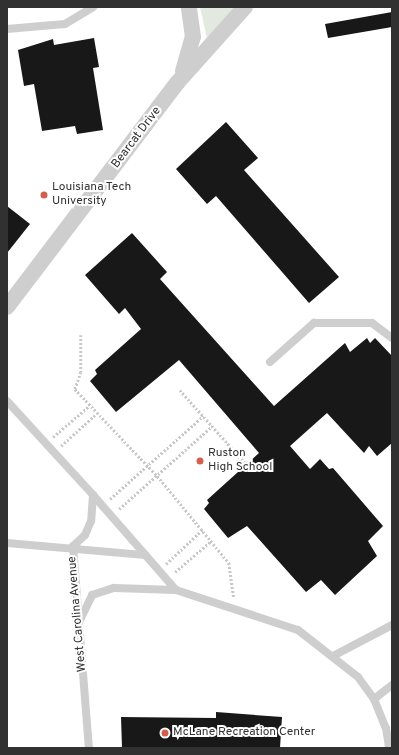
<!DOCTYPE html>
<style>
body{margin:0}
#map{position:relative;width:399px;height:755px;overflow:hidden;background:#fff;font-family:Overpass,sans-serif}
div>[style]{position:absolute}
.green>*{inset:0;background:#e2e9de}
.building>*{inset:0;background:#181818}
.path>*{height:2.5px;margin-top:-1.25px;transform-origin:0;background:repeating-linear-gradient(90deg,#c8c8c8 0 2px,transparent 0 4px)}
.lane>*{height:8px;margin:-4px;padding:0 4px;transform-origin:4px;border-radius:4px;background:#cecece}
.street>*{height:16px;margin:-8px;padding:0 8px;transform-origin:8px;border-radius:8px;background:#cecece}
.dots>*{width:11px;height:11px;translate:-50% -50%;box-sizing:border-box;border:2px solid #fff;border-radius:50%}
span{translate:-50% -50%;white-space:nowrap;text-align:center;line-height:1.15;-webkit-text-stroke:4px #fff;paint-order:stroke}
.street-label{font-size:12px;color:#313131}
.poi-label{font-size:12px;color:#313131}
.left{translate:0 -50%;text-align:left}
.frame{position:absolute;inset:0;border:8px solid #313131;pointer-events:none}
</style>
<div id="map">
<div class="green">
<div style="clip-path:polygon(200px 7px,239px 7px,207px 38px)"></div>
</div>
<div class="building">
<div style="clip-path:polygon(392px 12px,392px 27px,328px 38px,325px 24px)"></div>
<div style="clip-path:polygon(94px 38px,99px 67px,93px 68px,103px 130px,77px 134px,75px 126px,42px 131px,34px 84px,24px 86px,18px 50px,53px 39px,54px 45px)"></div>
<div style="clip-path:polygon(226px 122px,258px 158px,244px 170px,339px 277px,309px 303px,216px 196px,207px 204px,176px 169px)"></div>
<div style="clip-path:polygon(7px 206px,30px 224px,7px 253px)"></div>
<div style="clip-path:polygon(132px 233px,167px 272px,160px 279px,274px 406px,345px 343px,350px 352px,367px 338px,370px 343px,375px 338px,392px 356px,392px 443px,377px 456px,369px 446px,364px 453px,327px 413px,290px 446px,310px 469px,320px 459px,329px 469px,333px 468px,383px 526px,368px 541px,377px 556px,335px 595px,321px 580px,306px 592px,247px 526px,228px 538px,204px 509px,209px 503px,207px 500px,259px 453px,179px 360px,116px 412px,90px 381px,97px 374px,95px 370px,141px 329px,125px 308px,119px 314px,85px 275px)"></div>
<div style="clip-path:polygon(216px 712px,282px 717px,280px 748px,122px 748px,121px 717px,216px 718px)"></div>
</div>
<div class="path">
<div style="left:81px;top:335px;width:37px;rotate:90deg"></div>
<div style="left:81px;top:372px;width:18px;rotate:109deg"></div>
<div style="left:75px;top:389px;width:124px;rotate:46.6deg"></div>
<div style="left:160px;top:479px;width:109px;rotate:50.6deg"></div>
<div style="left:229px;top:563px;width:34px;rotate:82deg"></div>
<div style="left:180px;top:390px;width:99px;rotate:48.3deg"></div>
<div style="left:53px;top:437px;width:48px;rotate:-40.7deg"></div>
<div style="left:61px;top:446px;width:47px;rotate:-42.4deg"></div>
<div style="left:110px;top:499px;width:125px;rotate:-41.7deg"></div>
<div style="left:119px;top:509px;width:125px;rotate:-41.7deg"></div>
<div style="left:166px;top:564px;width:50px;rotate:-43.4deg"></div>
<div style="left:175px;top:572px;width:48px;rotate:-40.7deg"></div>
</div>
<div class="lane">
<div style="left:7px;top:29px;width:58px;rotate:-4.9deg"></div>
<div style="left:65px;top:24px;width:33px;rotate:-31deg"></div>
<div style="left:270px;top:362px;width:59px;rotate:-41.6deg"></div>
<div style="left:314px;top:323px;width:58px"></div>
<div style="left:372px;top:323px;width:25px;rotate:37deg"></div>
<div style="left:7px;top:401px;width:127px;rotate:47.5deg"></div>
<div style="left:93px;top:495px;width:26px;rotate:94deg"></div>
<div style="left:91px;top:521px;width:15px;rotate:113deg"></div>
<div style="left:85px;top:535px;width:16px;rotate:137deg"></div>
<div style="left:73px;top:546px;width:203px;rotate:85.5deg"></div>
<div style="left:93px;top:495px;width:126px;rotate:48.9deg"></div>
<div style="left:176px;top:590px;width:128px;rotate:18.2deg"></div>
<div style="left:298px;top:630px;width:76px;rotate:38.1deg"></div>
<div style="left:358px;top:677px;width:27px;rotate:54deg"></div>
<div style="left:374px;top:699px;width:31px;rotate:68deg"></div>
<div style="left:386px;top:728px;width:20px;rotate:81deg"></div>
<div style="left:7px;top:543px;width:139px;rotate:5deg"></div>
<div style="left:79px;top:622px;width:30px;rotate:-64deg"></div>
<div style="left:92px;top:595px;width:23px;rotate:-18deg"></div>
<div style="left:114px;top:588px;width:62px;rotate:1.8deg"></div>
<div style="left:333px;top:656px;width:67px;rotate:-27.7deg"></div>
<div style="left:374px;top:699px;width:23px;rotate:-38deg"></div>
</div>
<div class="street">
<div style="left:183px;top:71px;width:35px;rotate:-74deg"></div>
<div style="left:193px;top:37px;width:30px;rotate:-98deg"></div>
<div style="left:7px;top:307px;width:281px;rotate:-52.8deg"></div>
<div style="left:177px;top:83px;width:102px;rotate:-48.2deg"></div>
</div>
<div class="dots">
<div style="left:44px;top:195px;background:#d05f4b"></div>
<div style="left:200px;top:461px;background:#d05f4b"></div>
<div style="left:165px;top:733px;background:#d05f4b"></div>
</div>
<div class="street-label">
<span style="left:137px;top:138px;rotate:-53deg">Bearcat Drive</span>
<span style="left:78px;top:614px;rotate:-95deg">West Carolina Avenue</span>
</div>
<div class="poi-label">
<span class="left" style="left:52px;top:195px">Louisiana Tech<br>University</span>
<span class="left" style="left:208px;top:461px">Ruston<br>High School</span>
<span class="left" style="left:173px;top:733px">McLane Recreation Center</span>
</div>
<div class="frame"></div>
</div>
